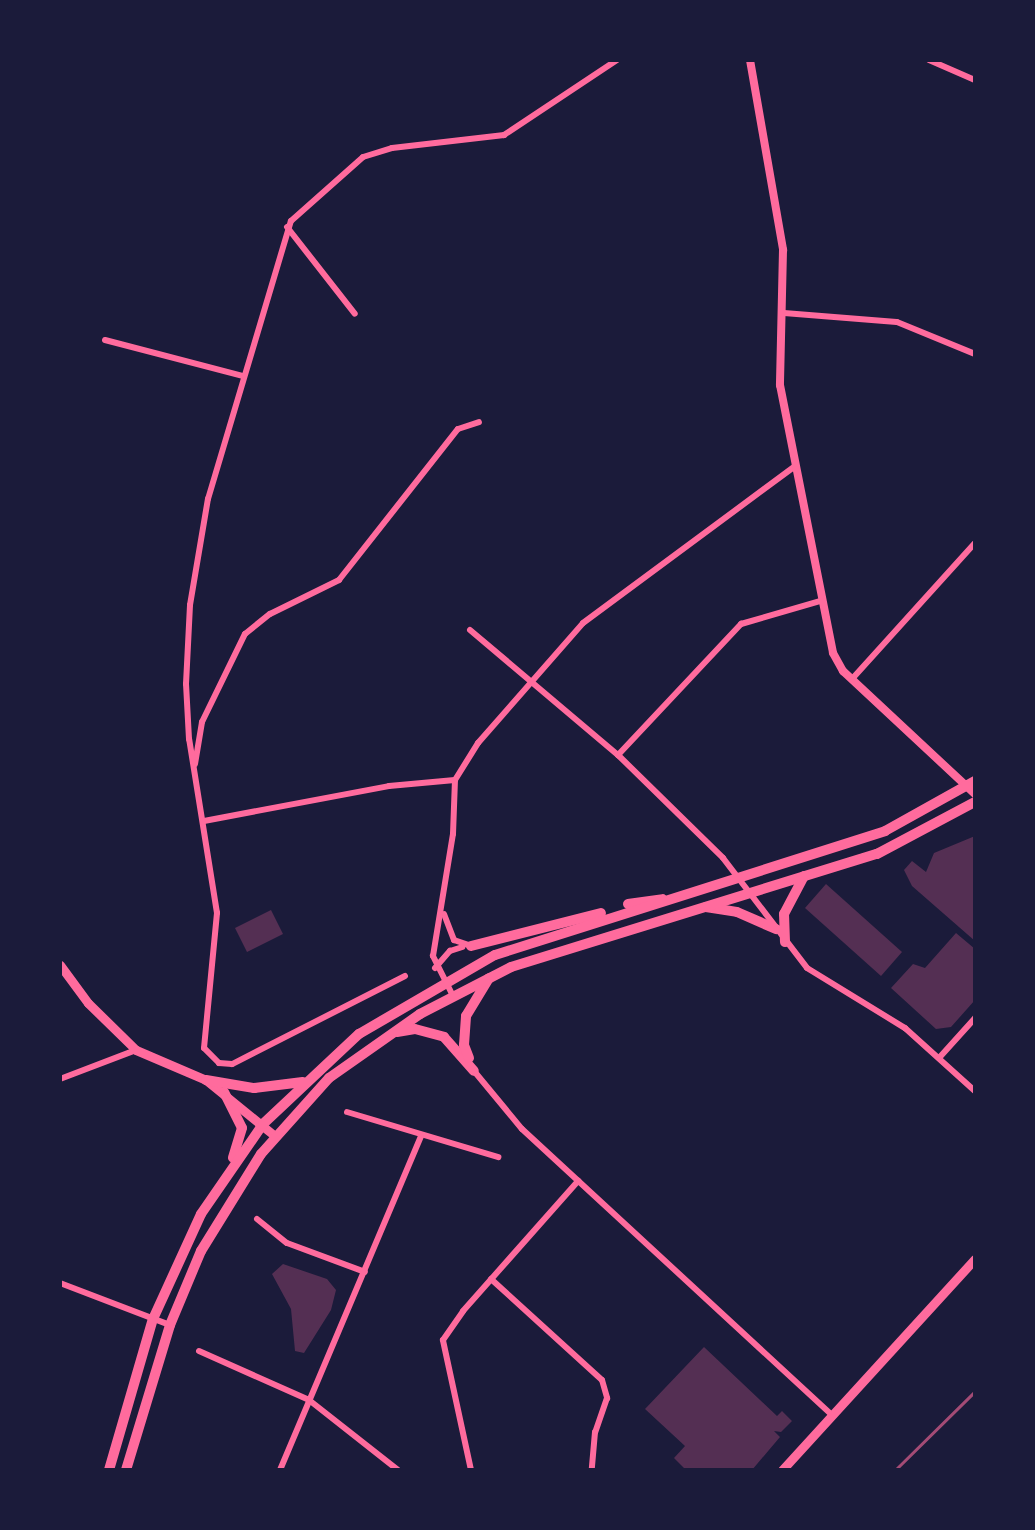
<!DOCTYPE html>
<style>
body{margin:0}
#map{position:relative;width:1035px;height:1530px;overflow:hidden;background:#1b1b3a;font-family:"Work Sans",sans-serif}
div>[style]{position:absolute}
.building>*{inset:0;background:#542f53}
.minor>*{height:6px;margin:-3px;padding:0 3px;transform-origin:3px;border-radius:3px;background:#ff6b9d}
.tertiary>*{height:8px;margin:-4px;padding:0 4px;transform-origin:4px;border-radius:4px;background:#ff6b9d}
.secondary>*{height:9px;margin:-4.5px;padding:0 4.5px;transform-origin:4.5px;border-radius:4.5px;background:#ff6b9d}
.primary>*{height:10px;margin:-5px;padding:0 5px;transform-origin:5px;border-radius:5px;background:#ff6b9d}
.rail>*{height:3px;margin:-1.5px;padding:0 1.5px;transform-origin:1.5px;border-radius:1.5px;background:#a44b75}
span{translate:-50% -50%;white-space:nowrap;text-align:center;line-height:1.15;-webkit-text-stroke:6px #1b1b3a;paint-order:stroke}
.frame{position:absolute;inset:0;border:62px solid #1b1b3a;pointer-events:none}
</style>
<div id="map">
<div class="building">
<div style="clip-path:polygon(975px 836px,975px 941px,912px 886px,904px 870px,912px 861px,926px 872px,934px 853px)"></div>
<div style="clip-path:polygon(826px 884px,902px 952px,881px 976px,805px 908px)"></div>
<div style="clip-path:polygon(271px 910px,283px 934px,247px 952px,235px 928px)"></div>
<div style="clip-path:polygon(956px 933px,975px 949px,975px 1000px,951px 1027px,936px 1029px,891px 988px,913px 964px,925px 968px)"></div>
<div style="clip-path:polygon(283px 1264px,327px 1279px,336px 1290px,331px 1310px,304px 1353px,295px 1351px,291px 1309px,272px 1274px)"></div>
<div style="clip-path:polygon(704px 1347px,777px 1416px,782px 1411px,792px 1421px,781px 1432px,774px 1431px,780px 1437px,752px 1470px,686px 1470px,674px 1458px,685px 1446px,645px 1409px)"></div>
</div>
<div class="minor">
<div style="left:929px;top:60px;width:50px;rotate:23.5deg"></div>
<div style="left:287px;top:227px;width:110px;rotate:52deg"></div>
<div style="left:784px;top:313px;width:113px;rotate:4.6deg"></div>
<div style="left:897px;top:322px;width:84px;rotate:22.3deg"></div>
<div style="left:105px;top:340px;width:143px;rotate:14.6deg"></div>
<div style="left:470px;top:630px;width:194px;rotate:40.2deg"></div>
<div style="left:618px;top:755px;width:147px;rotate:44.4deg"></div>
<div style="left:723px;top:858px;width:138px;rotate:52.6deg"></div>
<div style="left:807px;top:968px;width:115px;rotate:31.5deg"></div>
<div style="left:905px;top:1028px;width:94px;rotate:42deg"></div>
<div style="left:852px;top:679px;width:183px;rotate:-47.9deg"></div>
<div style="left:618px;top:755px;width:180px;rotate:-46.8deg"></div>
<div style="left:741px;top:624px;width:82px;rotate:-16.2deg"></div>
<div style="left:195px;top:764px;width:43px;rotate:-80.5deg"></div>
<div style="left:202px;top:722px;width:98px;rotate:-64deg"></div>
<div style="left:245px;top:634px;width:32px;rotate:-39deg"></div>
<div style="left:270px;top:614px;width:77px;rotate:-26.2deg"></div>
<div style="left:339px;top:580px;width:192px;rotate:-51.8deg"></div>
<div style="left:458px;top:429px;width:22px;rotate:-18deg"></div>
<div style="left:204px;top:821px;width:188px;rotate:-10.7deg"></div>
<div style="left:389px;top:786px;width:66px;rotate:-5.2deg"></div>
<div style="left:444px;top:914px;width:28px;rotate:69deg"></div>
<div style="left:454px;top:940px;width:18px;rotate:19deg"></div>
<div style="left:435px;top:968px;width:23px;rotate:-49deg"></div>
<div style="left:450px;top:951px;width:13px;rotate:-18deg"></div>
<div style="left:405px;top:976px;width:194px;rotate:153deg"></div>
<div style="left:232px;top:1064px;width:13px;rotate:-176deg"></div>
<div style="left:219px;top:1063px;width:21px;rotate:-135deg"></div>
<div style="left:204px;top:1048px;width:136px;rotate:-84.5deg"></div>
<div style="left:217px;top:913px;width:176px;rotate:-99.1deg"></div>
<div style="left:189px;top:739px;width:55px;rotate:-93.1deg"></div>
<div style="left:186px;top:684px;width:79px;rotate:-87.1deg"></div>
<div style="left:190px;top:605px;width:108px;rotate:-80.4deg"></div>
<div style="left:208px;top:499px;width:290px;rotate:-73.4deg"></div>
<div style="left:291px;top:221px;width:96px;rotate:-41.6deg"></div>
<div style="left:363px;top:157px;width:30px;rotate:-17deg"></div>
<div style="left:392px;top:148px;width:113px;rotate:-6.6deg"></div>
<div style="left:504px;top:135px;width:136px;rotate:-33.6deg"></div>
<div style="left:453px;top:996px;width:45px;rotate:-116.6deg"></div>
<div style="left:433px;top:956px;width:124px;rotate:-80.7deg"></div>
<div style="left:453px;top:834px;width:54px;rotate:-87.9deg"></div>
<div style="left:455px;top:780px;width:44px;rotate:-58.1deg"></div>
<div style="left:478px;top:743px;width:159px;rotate:-48.8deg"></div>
<div style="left:583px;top:623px;width:264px;rotate:-36.5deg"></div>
<div style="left:939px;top:1058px;width:54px;rotate:-48deg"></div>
<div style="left:474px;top:1071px;width:75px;rotate:50.4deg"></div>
<div style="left:522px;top:1129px;width:423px;rotate:42.7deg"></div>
<div style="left:60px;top:1079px;width:81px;rotate:-20.9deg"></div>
<div style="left:347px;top:1112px;width:158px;rotate:16.6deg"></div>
<div style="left:257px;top:1219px;width:38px;rotate:39deg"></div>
<div style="left:287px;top:1243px;width:83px;rotate:20.4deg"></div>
<div style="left:491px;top:1279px;width:150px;rotate:42.3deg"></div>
<div style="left:602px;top:1380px;width:19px;rotate:74deg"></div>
<div style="left:607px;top:1398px;width:36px;rotate:109deg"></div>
<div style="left:595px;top:1432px;width:38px;rotate:95deg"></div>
<div style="left:60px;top:1283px;width:118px;rotate:20.9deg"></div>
<div style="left:199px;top:1351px;width:120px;rotate:24deg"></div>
<div style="left:309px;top:1400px;width:113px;rotate:38.2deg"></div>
<div style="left:280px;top:1470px;width:362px;rotate:-67.1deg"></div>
<div style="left:471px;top:1470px;width:133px;rotate:-102.2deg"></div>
<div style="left:443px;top:1340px;width:35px;rotate:-55deg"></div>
<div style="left:463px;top:1311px;width:174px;rotate:-48.5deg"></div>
</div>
<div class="tertiary">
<div style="left:750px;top:60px;width:193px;rotate:80.1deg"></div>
<div style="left:783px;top:250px;width:135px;rotate:91.3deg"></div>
<div style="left:780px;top:385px;width:273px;rotate:78.8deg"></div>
<div style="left:833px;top:653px;width:21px;rotate:61deg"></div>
<div style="left:843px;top:671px;width:180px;rotate:43deg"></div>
</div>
<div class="secondary">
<div style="left:60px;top:965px;width:47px;rotate:53.6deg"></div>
<div style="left:88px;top:1003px;width:67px;rotate:44.4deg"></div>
<div style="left:136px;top:1050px;width:76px;rotate:23.2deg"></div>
<div style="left:206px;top:1080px;width:89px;rotate:39.1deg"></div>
<div style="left:782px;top:1470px;width:286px;rotate:-47.6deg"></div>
</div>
<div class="primary">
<div style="left:628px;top:904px;width:35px;rotate:-8deg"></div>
<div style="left:706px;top:907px;width:31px;rotate:9deg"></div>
<div style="left:737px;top:912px;width:43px;rotate:23.6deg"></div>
<div style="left:785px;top:942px;width:28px;rotate:-92deg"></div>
<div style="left:784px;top:914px;width:43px;rotate:-62.2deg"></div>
<div style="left:471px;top:946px;width:134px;rotate:-14.2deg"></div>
<div style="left:397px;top:1032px;width:18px;rotate:-9deg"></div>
<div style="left:415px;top:1029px;width:30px;rotate:15deg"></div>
<div style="left:444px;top:1037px;width:45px;rotate:48.6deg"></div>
<div style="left:469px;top:1058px;width:14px;rotate:-111deg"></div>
<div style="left:464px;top:1045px;width:29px;rotate:-86deg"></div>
<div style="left:466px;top:1016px;width:44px;rotate:-58.8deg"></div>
<div style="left:206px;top:1080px;width:49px;rotate:9.5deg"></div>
<div style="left:254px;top:1088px;width:49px;rotate:-7deg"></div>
<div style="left:224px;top:1092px;width:40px;rotate:63.4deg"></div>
<div style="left:242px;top:1128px;width:31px;rotate:107deg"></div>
<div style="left:109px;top:1470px;width:157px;rotate:-73.8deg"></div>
<div style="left:153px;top:1319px;width:115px;rotate:-65.4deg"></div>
<div style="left:201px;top:1214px;width:109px;rotate:-55.4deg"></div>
<div style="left:263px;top:1124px;width:132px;rotate:-43.2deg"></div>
<div style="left:359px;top:1034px;width:157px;rotate:-30.2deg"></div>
<div style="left:495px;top:955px;width:409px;rotate:-17.6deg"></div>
<div style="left:885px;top:831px;width:103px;rotate:-29.1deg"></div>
<div style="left:126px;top:1470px;width:152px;rotate:-73.1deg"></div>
<div style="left:170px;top:1325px;width:80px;rotate:-67.3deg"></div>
<div style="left:201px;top:1251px;width:114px;rotate:-58.3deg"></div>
<div style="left:261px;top:1154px;width:102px;rotate:-48.2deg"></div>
<div style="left:329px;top:1078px;width:111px;rotate:-35.1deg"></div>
<div style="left:420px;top:1014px;width:102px;rotate:-27.3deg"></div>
<div style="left:511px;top:967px;width:383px;rotate:-17.2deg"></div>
<div style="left:877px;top:854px;width:111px;rotate:-28deg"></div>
</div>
<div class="rail">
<div style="left:895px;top:1470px;width:112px;rotate:-44.6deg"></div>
</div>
<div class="frame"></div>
</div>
